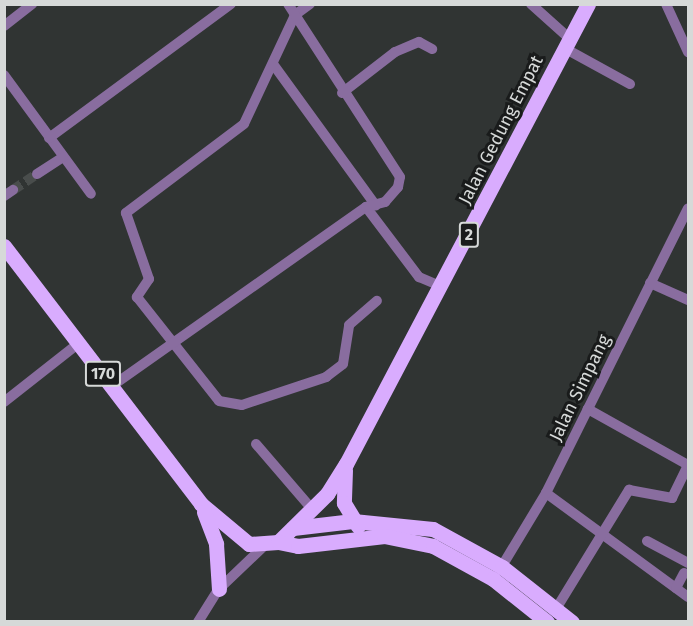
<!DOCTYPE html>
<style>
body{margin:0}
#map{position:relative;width:693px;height:626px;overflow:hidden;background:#303433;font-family:"Fira Sans",sans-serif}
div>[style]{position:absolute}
.street-tunnel>*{height:10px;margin-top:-5px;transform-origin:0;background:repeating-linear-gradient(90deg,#494d4c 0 10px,transparent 0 15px)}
.street>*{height:10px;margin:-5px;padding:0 5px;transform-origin:5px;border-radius:5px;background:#896d9f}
.primary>*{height:15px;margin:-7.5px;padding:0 7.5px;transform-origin:7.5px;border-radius:7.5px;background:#d9acfe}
span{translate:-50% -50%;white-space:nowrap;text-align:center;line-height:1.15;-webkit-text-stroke:6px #191b1b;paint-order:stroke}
.shield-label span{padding:2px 4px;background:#191b1b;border:2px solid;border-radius:4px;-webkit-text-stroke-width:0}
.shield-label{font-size:16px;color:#d6d9d8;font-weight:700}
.street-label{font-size:18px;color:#d6d9d8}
.frame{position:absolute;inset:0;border:6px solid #d6d9d8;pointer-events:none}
</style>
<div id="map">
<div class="street-tunnel">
<div style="left:13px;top:190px;width:29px;rotate:-34deg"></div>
</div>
<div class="street">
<div style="left:310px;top:4px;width:19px;rotate:144deg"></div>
<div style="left:295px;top:15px;width:120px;rotate:115.1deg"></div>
<div style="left:244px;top:124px;width:148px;rotate:143deg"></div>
<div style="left:126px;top:213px;width:70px;rotate:70.8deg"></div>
<div style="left:149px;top:279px;width:22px;rotate:124deg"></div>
<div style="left:137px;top:297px;width:132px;rotate:51.7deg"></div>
<div style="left:219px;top:401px;width:23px;rotate:10deg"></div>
<div style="left:242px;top:405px;width:89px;rotate:-18.4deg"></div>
<div style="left:326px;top:377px;width:21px;rotate:-37deg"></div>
<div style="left:343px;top:364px;width:39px;rotate:-81deg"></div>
<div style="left:349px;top:325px;width:37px;rotate:-41deg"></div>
<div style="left:531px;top:4px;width:52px;rotate:41.9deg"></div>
<div style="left:666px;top:4px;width:53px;rotate:65.4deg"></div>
<div style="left:4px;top:26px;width:36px;rotate:-38deg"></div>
<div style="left:566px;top:49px;width:73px;rotate:28.7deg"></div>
<div style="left:273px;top:64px;width:175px;rotate:54deg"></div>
<div style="left:4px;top:75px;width:147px;rotate:53.8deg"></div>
<div style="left:342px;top:93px;width:67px;rotate:-37.7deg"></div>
<div style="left:395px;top:52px;width:26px;rotate:-23deg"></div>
<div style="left:419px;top:42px;width:15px;rotate:28deg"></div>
<div style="left:49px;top:138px;width:226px;rotate:-36.4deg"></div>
<div style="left:37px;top:174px;width:31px;rotate:-33deg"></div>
<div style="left:4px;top:196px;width:11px;rotate:-34deg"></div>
<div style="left:366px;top:207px;width:88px;rotate:52.9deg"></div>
<div style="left:419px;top:277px;width:25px;rotate:23deg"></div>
<div style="left:650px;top:283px;width:42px;rotate:24.1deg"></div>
<div style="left:112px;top:386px;width:311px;rotate:-35.2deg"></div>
<div style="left:366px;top:207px;width:20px;rotate:-15deg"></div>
<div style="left:385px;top:202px;width:20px;rotate:-49deg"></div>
<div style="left:398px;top:187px;width:10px;rotate:-79deg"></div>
<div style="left:400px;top:177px;width:206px;rotate:-122.9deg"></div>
<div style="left:4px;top:402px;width:95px;rotate:-38.2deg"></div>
<div style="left:256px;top:444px;width:86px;rotate:49.3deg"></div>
<div style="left:546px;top:493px;width:176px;rotate:36.2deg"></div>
<div style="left:647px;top:541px;width:47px;rotate:28.2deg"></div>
<div style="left:499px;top:571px;width:91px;rotate:-58.9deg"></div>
<div style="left:546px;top:493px;width:318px;rotate:-63.5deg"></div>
<div style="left:676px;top:588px;width:17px;rotate:-62deg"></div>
<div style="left:556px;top:609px;width:140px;rotate:-58.5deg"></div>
<div style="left:629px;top:490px;width:44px;rotate:10.5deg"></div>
<div style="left:672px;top:498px;width:37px;rotate:-64deg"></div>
<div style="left:688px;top:465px;width:115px;rotate:-150.8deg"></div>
<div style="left:198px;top:622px;width:39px;rotate:-58deg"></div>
<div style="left:219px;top:589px;width:61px;rotate:-43.7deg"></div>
</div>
<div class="primary">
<div style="left:4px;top:246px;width:325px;rotate:52.6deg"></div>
<div style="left:201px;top:504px;width:62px;rotate:39.8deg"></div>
<div style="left:249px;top:544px;width:29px;rotate:-4deg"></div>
<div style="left:278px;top:542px;width:69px;rotate:-44.4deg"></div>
<div style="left:327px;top:494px;width:36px;rotate:-58deg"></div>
<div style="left:346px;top:464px;width:520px;rotate:-62.25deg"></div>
<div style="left:345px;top:470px;width:33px;rotate:92deg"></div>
<div style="left:344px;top:503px;width:27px;rotate:59deg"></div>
<div style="left:204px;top:512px;width:34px;rotate:69deg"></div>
<div style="left:216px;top:544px;width:45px;rotate:86.2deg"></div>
<div style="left:293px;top:528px;width:60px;rotate:-6.7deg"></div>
<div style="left:353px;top:521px;width:80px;rotate:5.7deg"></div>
<div style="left:433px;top:529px;width:79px;rotate:28.8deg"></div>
<div style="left:502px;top:567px;width:89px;rotate:38.2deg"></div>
<div style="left:278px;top:542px;width:20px;rotate:11deg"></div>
<div style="left:298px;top:546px;width:87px;rotate:-6.6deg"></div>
<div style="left:384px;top:536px;width:50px;rotate:11.5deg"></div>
<div style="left:433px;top:546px;width:68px;rotate:28.8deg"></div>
<div style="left:493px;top:579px;width:69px;rotate:38.5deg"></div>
</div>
<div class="shield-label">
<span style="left:469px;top:235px">2</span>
<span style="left:103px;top:374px">170</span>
</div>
<div class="street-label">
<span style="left:501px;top:130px;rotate:-63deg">Jalan Gedung Empat</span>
<span style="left:580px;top:388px;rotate:-64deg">Jalan Simpang</span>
</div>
<div class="frame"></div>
</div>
